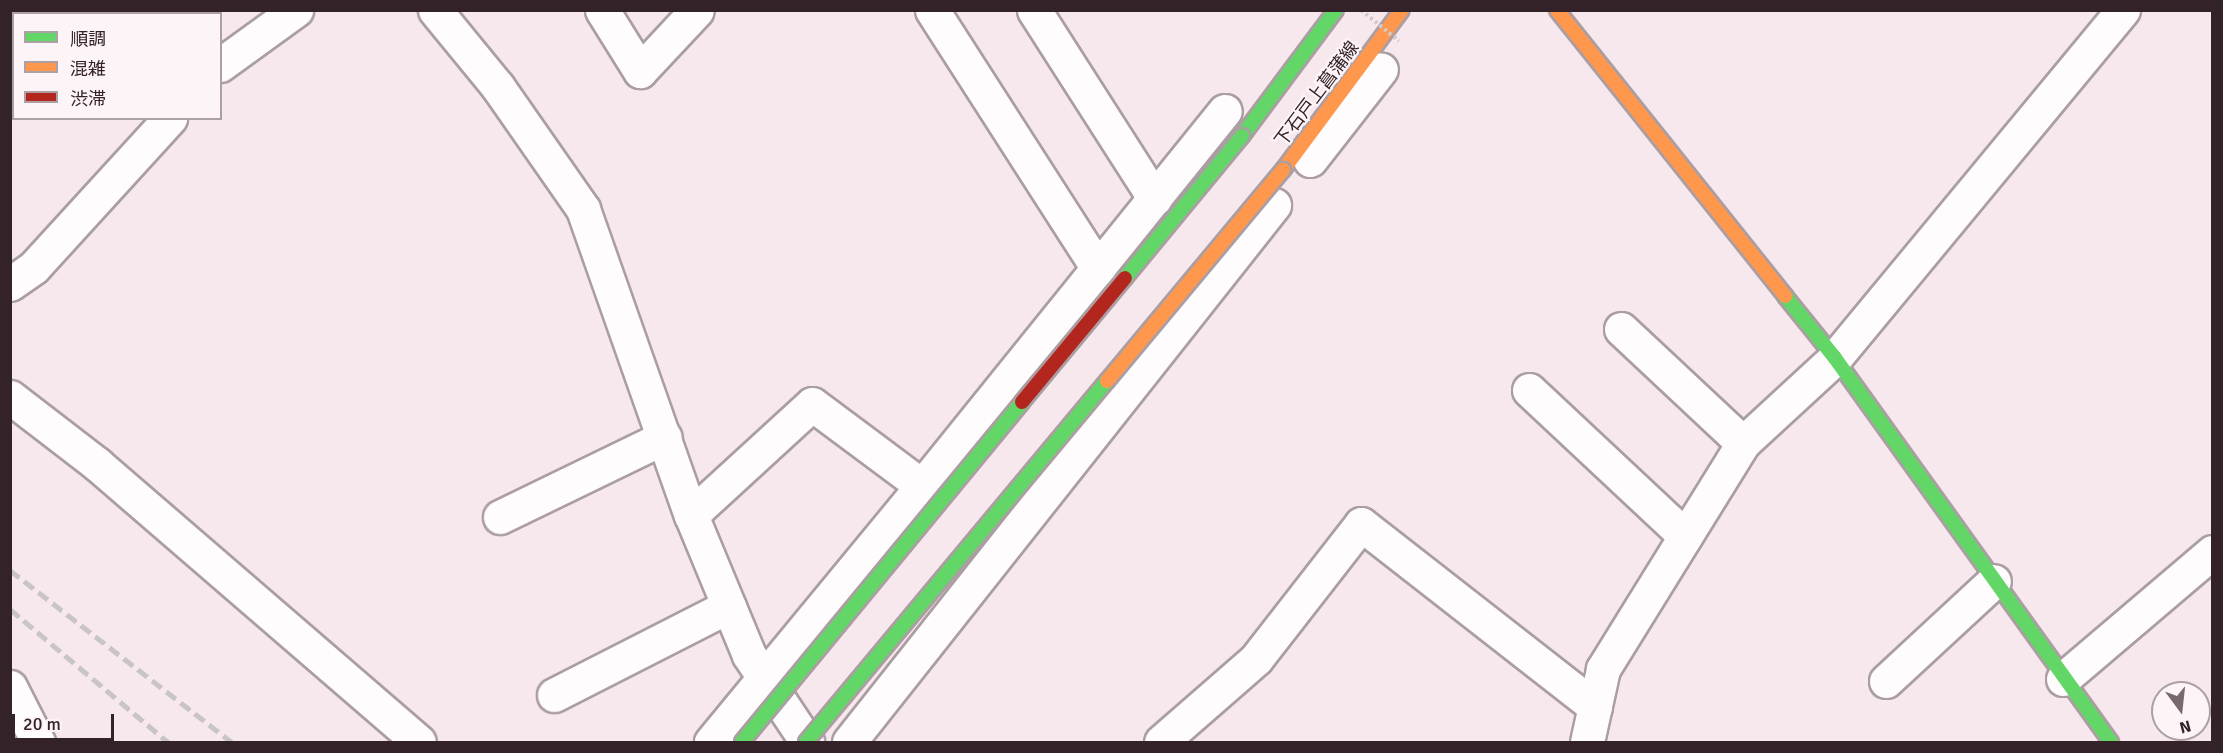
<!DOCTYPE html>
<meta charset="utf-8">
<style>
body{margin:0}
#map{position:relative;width:2223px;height:753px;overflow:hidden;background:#f6e8ec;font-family:Signika,"Noto Sans JP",sans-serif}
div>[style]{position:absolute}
.roads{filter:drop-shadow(2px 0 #ab9ea2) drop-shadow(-2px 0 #ab9ea2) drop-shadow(0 2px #ab9ea2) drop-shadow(0 -2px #ab9ea2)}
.street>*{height:33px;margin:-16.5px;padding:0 16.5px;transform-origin:16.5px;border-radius:16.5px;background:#fefcfc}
.fast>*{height:14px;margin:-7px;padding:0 7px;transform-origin:7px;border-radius:7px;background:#63d668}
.slow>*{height:14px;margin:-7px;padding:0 7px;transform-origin:7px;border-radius:7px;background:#ff974d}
.rail>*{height:4.5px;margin-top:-2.25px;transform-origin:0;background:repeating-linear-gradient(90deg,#c9c5c7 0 12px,transparent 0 18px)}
.path-bridge>*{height:4px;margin-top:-2px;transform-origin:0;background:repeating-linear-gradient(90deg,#d0cacc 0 3px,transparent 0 6px)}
.bridges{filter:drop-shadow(2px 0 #ab9ea2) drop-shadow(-2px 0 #ab9ea2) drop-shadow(0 2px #ab9ea2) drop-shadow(0 -2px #ab9ea2)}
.fast-bridge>*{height:14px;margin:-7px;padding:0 7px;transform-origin:7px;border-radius:7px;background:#63d668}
.slow-bridge>*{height:14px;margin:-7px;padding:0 7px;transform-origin:7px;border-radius:7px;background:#ff974d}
.jam-bridge>*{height:14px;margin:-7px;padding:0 7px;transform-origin:7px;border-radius:7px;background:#b3261e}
span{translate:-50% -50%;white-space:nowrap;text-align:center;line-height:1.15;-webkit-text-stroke:4.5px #fdf4f7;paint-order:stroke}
.street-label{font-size:18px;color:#332328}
.frame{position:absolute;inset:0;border:12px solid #332328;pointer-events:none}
.legend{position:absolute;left:12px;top:12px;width:210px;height:108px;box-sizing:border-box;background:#fdf4f7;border:2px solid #aca0a4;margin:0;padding:8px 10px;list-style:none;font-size:18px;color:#332328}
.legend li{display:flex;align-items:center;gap:12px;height:30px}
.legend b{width:30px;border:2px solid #aca0a4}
.north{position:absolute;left:2151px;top:681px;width:60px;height:60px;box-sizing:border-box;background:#fdf4f7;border:2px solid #aca0a4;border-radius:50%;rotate:165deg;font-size:16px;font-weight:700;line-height:24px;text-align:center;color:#332328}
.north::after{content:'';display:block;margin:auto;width:21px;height:27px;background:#77686d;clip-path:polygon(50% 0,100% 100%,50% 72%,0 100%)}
.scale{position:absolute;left:12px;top:714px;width:102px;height:27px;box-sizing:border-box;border:3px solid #332328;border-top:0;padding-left:8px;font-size:18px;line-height:21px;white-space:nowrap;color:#332328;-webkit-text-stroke:4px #fdf4f7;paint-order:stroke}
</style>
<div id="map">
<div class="roads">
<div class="street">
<div style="left:435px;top:10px;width:99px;rotate:50.7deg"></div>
<div style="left:498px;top:87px;width:149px;rotate:55.1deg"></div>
<div style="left:583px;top:209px;width:324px;rotate:70.6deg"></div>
<div style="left:691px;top:515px;width:152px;rotate:67.5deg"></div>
<div style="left:749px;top:655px;width:105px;rotate:56.3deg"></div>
<div style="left:602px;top:10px;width:72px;rotate:58.1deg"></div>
<div style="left:640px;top:71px;width:83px;rotate:-46.9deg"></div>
<div style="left:932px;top:10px;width:308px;rotate:57.3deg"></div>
<div style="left:1034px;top:10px;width:224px;rotate:57.4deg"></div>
<div style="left:220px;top:65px;width:94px;rotate:-35.9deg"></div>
<div style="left:1310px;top:160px;width:115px;rotate:-52deg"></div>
<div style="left:10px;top:284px;width:29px;rotate:-35deg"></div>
<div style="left:34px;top:267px;width:202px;rotate:-47.6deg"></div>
<div style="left:1621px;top:329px;width:167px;rotate:43.1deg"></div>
<div style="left:1529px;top:390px;width:214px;rotate:43.1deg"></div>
<div style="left:10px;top:397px;width:110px;rotate:37.6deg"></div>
<div style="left:97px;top:464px;width:425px;rotate:40.8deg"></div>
<div style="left:922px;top:486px;width:482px;rotate:-51.1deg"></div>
<div style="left:691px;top:515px;width:164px;rotate:-42.5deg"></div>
<div style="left:812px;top:404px;width:137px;rotate:36.7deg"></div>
<div style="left:922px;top:486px;width:332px;rotate:129.5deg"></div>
<div style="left:500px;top:517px;width:183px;rotate:-25.9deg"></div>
<div style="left:2063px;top:679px;width:196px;rotate:-40.4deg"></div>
<div style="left:1886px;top:681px;width:147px;rotate:-42.8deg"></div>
<div style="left:10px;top:687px;width:62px;rotate:63deg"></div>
<div style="left:554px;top:695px;width:196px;rotate:-27deg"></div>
<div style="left:849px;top:742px;width:685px;rotate:-51.64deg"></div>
<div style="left:1161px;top:742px;width:126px;rotate:-41.1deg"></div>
<div style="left:1256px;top:659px;width:171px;rotate:-52.1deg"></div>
<div style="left:1361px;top:524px;width:297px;rotate:38deg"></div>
<div style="left:1587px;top:742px;width:75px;rotate:-77.6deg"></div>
<div style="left:1603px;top:669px;width:266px;rotate:-58.2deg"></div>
<div style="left:1743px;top:443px;width:125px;rotate:-42.7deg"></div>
<div style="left:1835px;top:358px;width:452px;rotate:-50.4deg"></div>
</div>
<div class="fast">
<div style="left:1242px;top:136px;width:157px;rotate:-53.3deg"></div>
<div style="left:1785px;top:296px;width:80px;rotate:51.1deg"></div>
<div style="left:1835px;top:358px;width:473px;rotate:54.3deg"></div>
</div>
<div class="slow">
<div style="left:1557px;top:10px;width:366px;rotate:51.4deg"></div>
<div style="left:1283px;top:170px;width:199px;rotate:-53.4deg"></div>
</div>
</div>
<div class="rail">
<div style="left:10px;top:570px;width:281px;rotate:37.8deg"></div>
<div style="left:10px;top:609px;width:207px;rotate:40.1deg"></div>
</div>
<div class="path-bridge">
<div style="left:1361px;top:10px;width:49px;rotate:39.2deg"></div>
</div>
<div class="bridges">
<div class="fast-bridge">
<div style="left:1125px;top:278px;width:184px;rotate:-50.5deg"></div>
<div style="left:742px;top:742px;width:440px;rotate:-50.5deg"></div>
<div style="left:806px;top:742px;width:470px;rotate:-50.2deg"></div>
</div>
<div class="slow-bridge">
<div style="left:1107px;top:381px;width:275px;rotate:-50.2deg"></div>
</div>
<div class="jam-bridge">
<div style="left:1022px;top:402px;width:161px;rotate:-50.3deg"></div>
</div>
</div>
<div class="street-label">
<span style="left:1317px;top:94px;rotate:-53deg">下石戸上菖蒲線</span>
</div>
<div class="frame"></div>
<ul class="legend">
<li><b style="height:8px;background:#63d668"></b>順調</li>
<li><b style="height:8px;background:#ff974d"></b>混雑</li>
<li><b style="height:8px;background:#b3261e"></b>渋滞</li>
</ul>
<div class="north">N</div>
<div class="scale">20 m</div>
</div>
